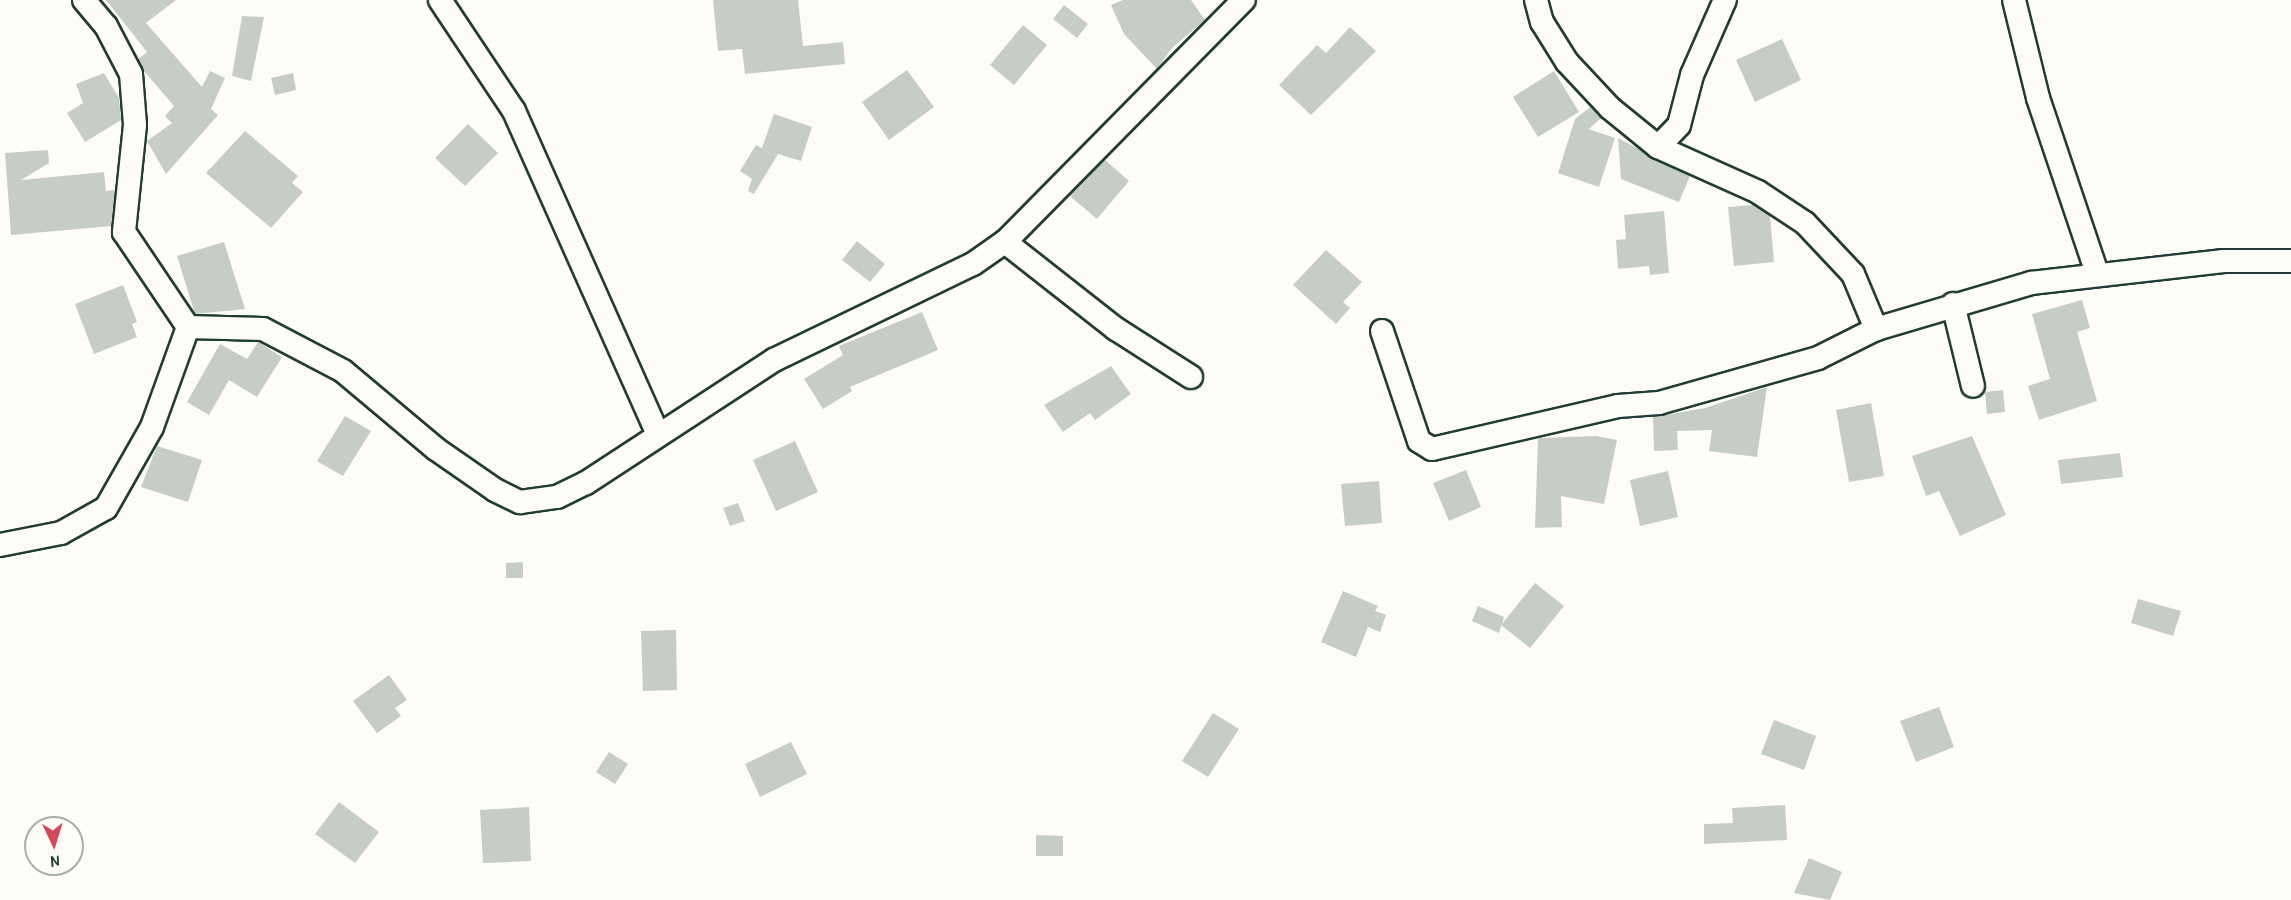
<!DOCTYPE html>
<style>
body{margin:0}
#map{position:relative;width:2291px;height:900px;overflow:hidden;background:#fdfcf7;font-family:"Patrick Hand",sans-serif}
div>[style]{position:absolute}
.building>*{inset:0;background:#c6cdc7}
.roads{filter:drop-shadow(2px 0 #1f3d34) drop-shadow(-2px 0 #1f3d34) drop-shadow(0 2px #1f3d34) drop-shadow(0 -2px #1f3d34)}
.street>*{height:22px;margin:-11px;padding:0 11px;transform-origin:11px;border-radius:11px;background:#fdfcf7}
span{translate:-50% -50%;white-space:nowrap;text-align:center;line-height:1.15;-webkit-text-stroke:6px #fdfcf7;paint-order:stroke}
.north{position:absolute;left:24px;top:816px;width:60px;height:60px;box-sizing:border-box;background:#fdfcf7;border:2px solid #a4b0a9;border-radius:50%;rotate:176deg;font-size:16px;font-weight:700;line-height:24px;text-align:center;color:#1f3d34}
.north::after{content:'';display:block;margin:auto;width:21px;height:27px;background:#d1495b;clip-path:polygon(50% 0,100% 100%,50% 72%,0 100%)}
</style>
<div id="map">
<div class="building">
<div style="clip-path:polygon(106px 0,176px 0,146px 23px,202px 87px,210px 71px,225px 78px,211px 109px,218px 115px,166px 174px,147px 141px,172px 123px,165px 116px,174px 106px,144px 71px,138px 59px,147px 52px)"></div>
<div style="clip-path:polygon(713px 0,798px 0,803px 46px,843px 42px,845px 64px,745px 74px,742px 49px,718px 51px)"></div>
<div style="clip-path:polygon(1123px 0,1191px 0,1205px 20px,1172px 48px,1157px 69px,1124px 34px,1111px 5px)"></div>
<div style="clip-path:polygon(1064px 5px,1088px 24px,1077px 38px,1053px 19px)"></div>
<div style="clip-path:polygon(242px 16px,264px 17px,251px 81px,232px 76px)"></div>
<div style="clip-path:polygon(1023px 25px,1047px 45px,1014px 85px,990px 65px)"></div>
<div style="clip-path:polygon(1350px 27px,1376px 51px,1311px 115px,1279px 85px,1317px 45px,1326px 53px)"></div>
<div style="clip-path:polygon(1782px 39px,1801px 80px,1755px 102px,1736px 60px)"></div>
<div style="clip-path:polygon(907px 70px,934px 107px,889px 140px,862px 102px)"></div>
<div style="clip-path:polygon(1554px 71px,1579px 112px,1538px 137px,1513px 97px)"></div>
<div style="clip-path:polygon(104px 73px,119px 98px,121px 120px,85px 142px,67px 113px,83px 103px,76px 84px)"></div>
<div style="clip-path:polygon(293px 73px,296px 90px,275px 95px,271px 78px)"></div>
<div style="clip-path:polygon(1590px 107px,1601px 118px,1589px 129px,1615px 138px,1599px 187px,1558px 173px,1575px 119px)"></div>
<div style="clip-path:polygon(774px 114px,812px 127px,801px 161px,778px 154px,754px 194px,748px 191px,752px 179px,740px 171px,756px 145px,762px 148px)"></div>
<div style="clip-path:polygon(468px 124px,498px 153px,465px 186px,435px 158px)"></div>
<div style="clip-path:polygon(245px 131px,298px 176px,292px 183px,303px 192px,271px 228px,206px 173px)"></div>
<div style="clip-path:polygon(1618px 138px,1690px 176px,1679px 202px,1621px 179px)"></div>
<div style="clip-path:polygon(48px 150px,49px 163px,21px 180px,104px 172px,106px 191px,115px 190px,111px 226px,11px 235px,5px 153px)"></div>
<div style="clip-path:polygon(1105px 160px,1129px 181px,1097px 219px,1070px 196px)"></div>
<div style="clip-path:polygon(1753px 205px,1770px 216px,1774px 262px,1734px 266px,1728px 207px)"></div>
<div style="clip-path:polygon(1664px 211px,1669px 273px,1650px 275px,1649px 266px,1618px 269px,1616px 240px,1626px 239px,1624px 215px)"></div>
<div style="clip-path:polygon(857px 241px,885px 264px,870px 282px,842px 260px)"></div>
<div style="clip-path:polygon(224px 242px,245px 309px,195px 314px,177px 256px)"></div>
<div style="clip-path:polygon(1326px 250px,1362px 282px,1343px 302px,1350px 308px,1336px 324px,1293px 285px)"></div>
<div style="clip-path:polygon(123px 285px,137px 322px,132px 324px,137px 337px,94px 354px,75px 304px)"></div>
<div style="clip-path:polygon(2082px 300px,2090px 328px,2077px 332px,2097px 401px,2039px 420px,2028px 386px,2050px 379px,2032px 314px)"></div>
<div style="clip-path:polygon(922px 312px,938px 350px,850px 387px,852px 391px,823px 409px,804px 379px,843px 355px,839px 346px)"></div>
<div style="clip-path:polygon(258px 342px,282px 357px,257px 397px,229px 380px,209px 415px,187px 402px,220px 344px,247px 359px)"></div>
<div style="clip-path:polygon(1111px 366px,1131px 394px,1095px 420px,1090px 413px,1063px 432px,1044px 405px)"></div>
<div style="clip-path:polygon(1767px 387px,1757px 457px,1709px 451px,1712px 430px,1677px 431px,1678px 450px,1654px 451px,1653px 417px,1705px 408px)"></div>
<div style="clip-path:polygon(2003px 390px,2005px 412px,1987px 414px,1985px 392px)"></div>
<div style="clip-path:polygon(1871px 403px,1884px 476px,1849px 482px,1836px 410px)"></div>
<div style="clip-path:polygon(345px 416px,371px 431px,343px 476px,317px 461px)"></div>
<div style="clip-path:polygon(1596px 436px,1617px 440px,1604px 504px,1561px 496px,1562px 527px,1535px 528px,1538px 438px)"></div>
<div style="clip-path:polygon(1972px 436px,2006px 515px,1960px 536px,1939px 491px,1926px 496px,1912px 456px)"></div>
<div style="clip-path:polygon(795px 441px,818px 492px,776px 511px,753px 460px)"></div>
<div style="clip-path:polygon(157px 446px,202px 460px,188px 502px,141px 487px)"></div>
<div style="clip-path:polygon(2120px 453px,2123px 477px,2061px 484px,2058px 460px)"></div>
<div style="clip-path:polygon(1466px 470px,1481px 507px,1449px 521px,1433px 483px)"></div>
<div style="clip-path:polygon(1668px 471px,1678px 517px,1640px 526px,1630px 480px)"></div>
<div style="clip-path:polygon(1379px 481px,1382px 523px,1345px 526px,1341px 484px)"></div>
<div style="clip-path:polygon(738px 503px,745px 521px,730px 526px,723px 508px)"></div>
<div style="clip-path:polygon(523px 562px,523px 578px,506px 578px,506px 563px)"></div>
<div style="clip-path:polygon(1535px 583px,1564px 606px,1530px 648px,1501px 625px)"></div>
<div style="clip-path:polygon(1343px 591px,1378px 606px,1375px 611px,1386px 615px,1380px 632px,1368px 627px,1356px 657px,1321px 642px)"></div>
<div style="clip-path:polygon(2138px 599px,2181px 611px,2173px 636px,2131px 623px)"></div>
<div style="clip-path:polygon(1478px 606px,1504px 617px,1499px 633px,1472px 621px)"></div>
<div style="clip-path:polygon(676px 630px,677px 690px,643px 691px,641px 631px)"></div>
<div style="clip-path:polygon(389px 675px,407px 700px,395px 708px,401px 716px,377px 733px,353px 701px)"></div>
<div style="clip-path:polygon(1939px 707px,1954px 747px,1916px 762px,1900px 721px)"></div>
<div style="clip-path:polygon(1213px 713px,1239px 729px,1208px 777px,1182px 761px)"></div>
<div style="clip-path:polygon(1774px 720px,1816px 736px,1804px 770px,1761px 754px)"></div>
<div style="clip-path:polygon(791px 742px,807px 774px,760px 797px,745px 764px)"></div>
<div style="clip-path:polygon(609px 752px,628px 764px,615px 784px,596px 772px)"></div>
<div style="clip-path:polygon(339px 802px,379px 832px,355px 863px,315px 834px)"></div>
<div style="clip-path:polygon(1785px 805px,1787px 840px,1704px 844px,1704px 824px,1733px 823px,1732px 808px)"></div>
<div style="clip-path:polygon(529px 807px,531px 861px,483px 863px,480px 810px)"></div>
<div style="clip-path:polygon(1036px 835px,1063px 836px,1063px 856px,1036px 856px)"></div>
<div style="clip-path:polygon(1809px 858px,1842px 872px,1830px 900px,1794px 893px)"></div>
</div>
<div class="roads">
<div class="street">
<div style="left:84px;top:0;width:34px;rotate:50deg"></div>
<div style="left:106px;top:26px;width:54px;rotate:62.5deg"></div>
<div style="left:131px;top:74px;width:51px;rotate:85.5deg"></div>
<div style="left:135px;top:125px;width:108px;rotate:95.9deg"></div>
<div style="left:124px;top:232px;width:115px;rotate:56deg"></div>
<div style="left:440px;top:0;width:133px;rotate:56.3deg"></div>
<div style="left:514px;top:111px;width:354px;rotate:66deg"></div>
<div style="left:1536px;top:0;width:23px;rotate:75deg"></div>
<div style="left:1542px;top:22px;width:47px;rotate:58deg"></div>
<div style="left:1567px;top:62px;width:63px;rotate:46.9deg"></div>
<div style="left:1610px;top:108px;width:62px;rotate:39.1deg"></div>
<div style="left:1658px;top:147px;width:110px;rotate:24.2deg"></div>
<div style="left:1758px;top:192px;width:56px;rotate:33.4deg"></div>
<div style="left:1805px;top:223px;width:70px;rotate:46.7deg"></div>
<div style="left:1853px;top:274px;width:60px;rotate:67.3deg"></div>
<div style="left:2014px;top:0;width:101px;rotate:76.2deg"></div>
<div style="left:2038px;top:98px;width:185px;rotate:71.4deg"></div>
<div style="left:1658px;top:147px;width:30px;rotate:-46deg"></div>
<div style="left:1679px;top:125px;width:52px;rotate:-75.4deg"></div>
<div style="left:1692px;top:75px;width:82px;rotate:-66.3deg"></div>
<div style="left:1005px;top:242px;width:141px;rotate:38.1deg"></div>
<div style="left:1116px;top:329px;width:89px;rotate:32.6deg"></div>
<div style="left:1953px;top:304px;width:84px;rotate:76.3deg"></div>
<div style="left:188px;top:327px;width:75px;rotate:1.5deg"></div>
<div style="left:263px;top:329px;width:90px;rotate:27.7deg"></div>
<div style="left:343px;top:371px;width:121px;rotate:40deg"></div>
<div style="left:436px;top:449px;width:72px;rotate:34.8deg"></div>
<div style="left:495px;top:490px;width:28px;rotate:26deg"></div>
<div style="left:520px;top:502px;width:37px;rotate:-8deg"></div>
<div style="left:557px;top:497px;width:32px;rotate:-26deg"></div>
<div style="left:586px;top:483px;width:225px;rotate:-33.2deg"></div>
<div style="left:774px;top:360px;width:221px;rotate:-25.8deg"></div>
<div style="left:973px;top:264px;width:39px;rotate:-35deg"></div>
<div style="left:1005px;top:242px;width:340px;rotate:-45.4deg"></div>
<div style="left:1382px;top:331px;width:116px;rotate:71.4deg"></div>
<div style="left:1419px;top:441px;width:15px;rotate:32deg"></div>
<div style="left:1432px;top:449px;width:191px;rotate:-13deg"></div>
<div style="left:1618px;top:406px;width:41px;rotate:-4.2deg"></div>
<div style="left:1659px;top:403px;width:165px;rotate:-15.8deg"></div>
<div style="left:1818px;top:358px;width:65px;rotate:-26.6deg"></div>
<div style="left:1876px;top:329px;width:162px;rotate:-16.5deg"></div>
<div style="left:2031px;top:283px;width:194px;rotate:-6.5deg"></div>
<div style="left:2224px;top:261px;width:67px"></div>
<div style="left:0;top:545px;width:62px;rotate:-11.1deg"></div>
<div style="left:61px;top:533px;width:51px;rotate:-29.1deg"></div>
<div style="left:106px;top:508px;width:93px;rotate:-60.4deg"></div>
<div style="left:152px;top:427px;width:106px;rotate:-70.2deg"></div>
</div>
</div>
<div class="north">N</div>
</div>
